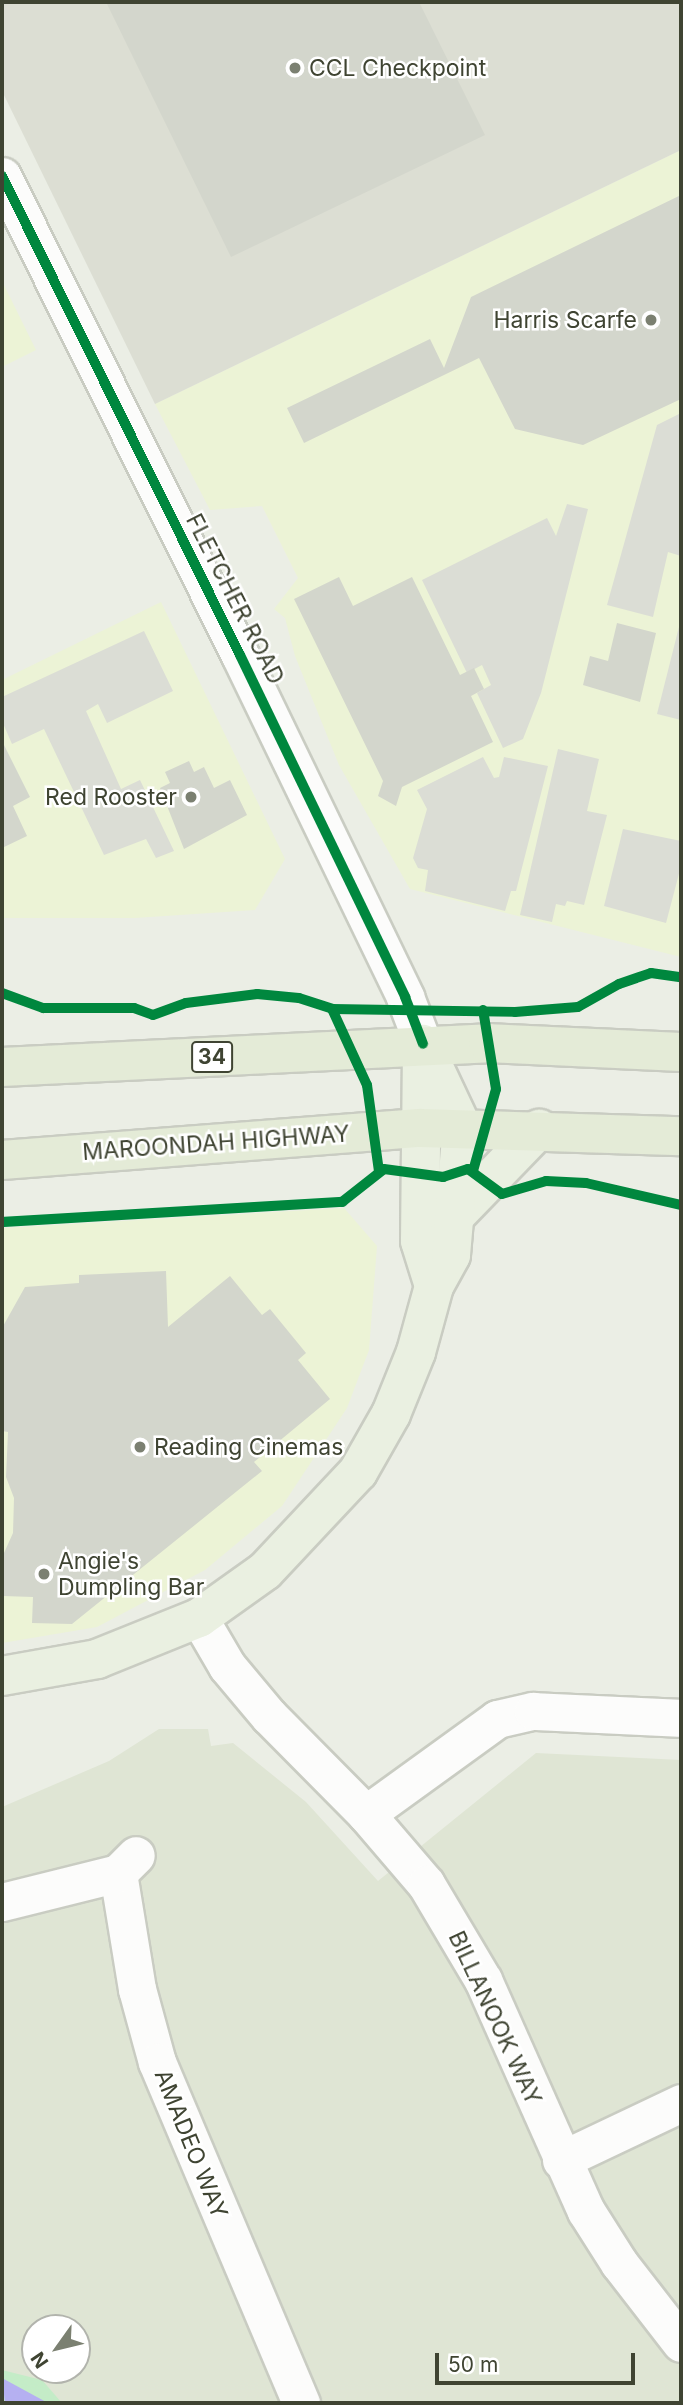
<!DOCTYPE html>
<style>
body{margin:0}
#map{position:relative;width:683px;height:2405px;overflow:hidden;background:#ebeee5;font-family:Inter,sans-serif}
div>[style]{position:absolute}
.residential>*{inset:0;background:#dfe5d4}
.commercial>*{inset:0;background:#ecf3d6}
.industrial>*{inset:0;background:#dcded3}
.green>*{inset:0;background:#c4ecc7}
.parking>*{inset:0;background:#dbddd5}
.water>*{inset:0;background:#b5b0f1}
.building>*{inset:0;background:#d3d6cc}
.roads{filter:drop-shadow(2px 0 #c9ccc2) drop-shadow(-2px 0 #c9ccc2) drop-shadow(0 2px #c9ccc2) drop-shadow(0 -2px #c9ccc2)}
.minor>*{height:37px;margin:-18.5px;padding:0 18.5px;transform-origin:18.5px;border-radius:18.5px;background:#fcfcfb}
.major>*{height:38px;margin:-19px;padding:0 19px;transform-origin:19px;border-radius:19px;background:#eaf0e1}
.highway>*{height:38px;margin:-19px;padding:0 19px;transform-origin:19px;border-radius:19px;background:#e4ebd7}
.cycleway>*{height:10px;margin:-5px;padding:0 5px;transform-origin:5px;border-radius:5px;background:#00873e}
.dots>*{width:19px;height:19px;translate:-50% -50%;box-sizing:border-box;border:4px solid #fff;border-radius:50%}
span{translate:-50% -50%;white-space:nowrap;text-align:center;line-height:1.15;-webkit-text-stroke:5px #fff;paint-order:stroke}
.shield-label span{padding:2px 5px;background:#fff;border:2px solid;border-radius:5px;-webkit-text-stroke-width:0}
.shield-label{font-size:21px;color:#3f4432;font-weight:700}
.poi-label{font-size:23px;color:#3f4432}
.left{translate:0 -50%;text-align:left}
.right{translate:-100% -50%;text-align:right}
.street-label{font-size:23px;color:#3f4432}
.frame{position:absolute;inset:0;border:4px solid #3f4432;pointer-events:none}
.north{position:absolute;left:21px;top:2314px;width:70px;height:70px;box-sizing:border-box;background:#fff;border:2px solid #b2b4ad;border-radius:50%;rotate:236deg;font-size:19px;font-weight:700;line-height:28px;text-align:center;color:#3f4432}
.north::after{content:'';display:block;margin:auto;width:24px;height:32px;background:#7b8071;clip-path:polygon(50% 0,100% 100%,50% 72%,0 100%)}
.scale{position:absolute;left:435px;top:2353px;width:200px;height:32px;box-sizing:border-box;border:4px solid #3f4432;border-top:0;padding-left:9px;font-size:21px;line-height:24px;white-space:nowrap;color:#3f4432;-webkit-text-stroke:5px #fff;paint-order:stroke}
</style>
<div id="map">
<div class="residential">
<div style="clip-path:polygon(evenodd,159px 1729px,208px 1729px,211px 1746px,233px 1743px,306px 1802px,378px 1881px,536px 1753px,681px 1760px,681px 2403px,2px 2403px,2px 1807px,109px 1761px,159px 1729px,35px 2328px,77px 2328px,77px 2370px,35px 2370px,35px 2328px)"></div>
</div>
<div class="commercial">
<div style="clip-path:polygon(681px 150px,681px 957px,410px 889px,339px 765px,295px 656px,285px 618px,274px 609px,298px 578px,262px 506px,210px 510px,155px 404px)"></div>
<div style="clip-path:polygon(2px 281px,36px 350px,2px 367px)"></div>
<div style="clip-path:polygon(161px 602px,285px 859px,255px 910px,135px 918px,2px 918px,2px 680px)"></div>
<div style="clip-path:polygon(344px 1208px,377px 1246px,369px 1350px,347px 1408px,282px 1506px,205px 1570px,97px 1627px,2px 1643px,2px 1228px)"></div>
</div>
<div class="industrial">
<div style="clip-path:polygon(2px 2px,681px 2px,681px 150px,155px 404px,2px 91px)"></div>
</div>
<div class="green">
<div style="clip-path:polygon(2px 2370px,42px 2380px,62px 2403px,2px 2403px)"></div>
</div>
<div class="parking">
<div style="clip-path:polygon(681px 413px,681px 556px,668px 552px,653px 617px,607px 605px,657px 425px)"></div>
<div style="clip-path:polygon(567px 504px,588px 509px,541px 693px,523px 739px,503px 748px,477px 693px,491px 685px,482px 665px,467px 673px,422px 580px,547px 518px,556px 536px)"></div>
<div style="clip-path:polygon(681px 619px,681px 720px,657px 714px)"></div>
<div style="clip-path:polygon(144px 631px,173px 691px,107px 723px,98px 704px,86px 711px,121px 789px,140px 780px,174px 851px,156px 858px,146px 839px,104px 855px,44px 729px,12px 744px,2px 721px,2px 697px)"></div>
<div style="clip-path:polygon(558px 749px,599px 759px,587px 811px,607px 815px,584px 905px,567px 901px,565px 906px,556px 904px,552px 922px,520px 915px)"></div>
<div style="clip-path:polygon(483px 757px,494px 778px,499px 777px,504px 757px,548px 766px,516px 891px,511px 891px,505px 911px,425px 891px,428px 870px,418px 868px,413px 858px,427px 809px,417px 790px)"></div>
<div style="clip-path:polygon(623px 829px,681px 841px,681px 866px,666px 923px,604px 906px)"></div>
</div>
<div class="water">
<div style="clip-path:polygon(2px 2378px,48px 2403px,5px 2403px)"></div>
</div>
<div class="building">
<div style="clip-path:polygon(106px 2px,419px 2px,485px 135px,231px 257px)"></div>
<div style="clip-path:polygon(681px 195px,681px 399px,583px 445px,515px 429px,479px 358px,304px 443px,287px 408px,430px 339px,444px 368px,471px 297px)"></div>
<div style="clip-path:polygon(339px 577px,353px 606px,412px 577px,460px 675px,474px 668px,484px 689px,471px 696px,493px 742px,402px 787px,396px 806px,378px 796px,383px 781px,294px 599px)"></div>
<div style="clip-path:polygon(617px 623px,656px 633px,640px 702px,583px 685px,590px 656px,608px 661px)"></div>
<div style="clip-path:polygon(2px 741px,30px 797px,13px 806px,27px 836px,2px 848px)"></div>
<div style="clip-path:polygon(189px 761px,194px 772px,204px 767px,214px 788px,230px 780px,247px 815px,184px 849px,160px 788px,170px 783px,165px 772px)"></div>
<div style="clip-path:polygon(166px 1271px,168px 1327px,230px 1276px,262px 1315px,270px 1309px,306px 1353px,298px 1360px,330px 1399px,254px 1462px,262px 1471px,72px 1624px,32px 1623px,33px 1597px,3px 1596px,4px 1553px,13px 1533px,14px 1498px,6px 1477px,8px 1432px,2px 1431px,2px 1328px,25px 1287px,79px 1283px,79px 1275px)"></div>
</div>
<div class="roads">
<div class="minor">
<div style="left:2px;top:176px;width:535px;rotate:63.58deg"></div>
<div style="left:240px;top:655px;width:380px;rotate:64.2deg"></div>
<div style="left:405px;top:997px;width:50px;rotate:69deg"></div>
<div style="left:199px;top:1618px;width:56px;rotate:59.7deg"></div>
<div style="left:227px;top:1666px;width:65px;rotate:50deg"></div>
<div style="left:269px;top:1716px;width:138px;rotate:45.3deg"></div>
<div style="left:366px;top:1814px;width:92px;rotate:49.4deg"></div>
<div style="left:426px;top:1884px;width:112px;rotate:59.3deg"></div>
<div style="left:483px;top:1980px;width:253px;rotate:66deg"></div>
<div style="left:586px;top:2211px;width:62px;rotate:57.6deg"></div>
<div style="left:619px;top:2263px;width:101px;rotate:52.2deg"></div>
<div style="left:366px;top:1814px;width:162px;rotate:-35.9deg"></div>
<div style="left:497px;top:1719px;width:37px;rotate:-13deg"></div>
<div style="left:533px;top:1711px;width:148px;rotate:2.7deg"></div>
<div style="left:118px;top:1873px;width:118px;rotate:80.7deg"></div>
<div style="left:137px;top:1989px;width:76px;rotate:74.7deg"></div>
<div style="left:157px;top:2062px;width:370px;rotate:67.1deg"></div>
<div style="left:2px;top:1902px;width:120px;rotate:-14deg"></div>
<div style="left:118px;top:1873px;width:25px;rotate:-45deg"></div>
<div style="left:561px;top:2160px;width:133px;rotate:-25.4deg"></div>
</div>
<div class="major">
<div style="left:422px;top:1050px;width:191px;rotate:90.6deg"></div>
<div style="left:420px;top:1241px;width:47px;rotate:72.7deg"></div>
<div style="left:456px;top:1215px;width:120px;rotate:-46deg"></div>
<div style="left:2px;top:1676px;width:97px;rotate:-10.1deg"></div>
<div style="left:97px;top:1659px;width:110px;rotate:-21.9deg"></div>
<div style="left:199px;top:1618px;width:81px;rotate:-35.5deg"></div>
<div style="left:265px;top:1571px;width:136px;rotate:-46.8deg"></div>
<div style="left:358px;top:1472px;width:67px;rotate:-60.4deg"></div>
<div style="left:391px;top:1414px;width:67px;rotate:-68deg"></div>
<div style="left:416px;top:1352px;width:68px;rotate:-74.7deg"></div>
<div style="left:434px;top:1286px;width:35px;rotate:-61deg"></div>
<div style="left:451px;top:1255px;width:128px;rotate:-85.1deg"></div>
<div style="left:462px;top:1127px;width:92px;rotate:-115.2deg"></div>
</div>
<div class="highway">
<div style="left:2px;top:1067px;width:487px;rotate:-2.8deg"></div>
<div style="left:488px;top:1043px;width:193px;rotate:2.7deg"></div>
<div style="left:2px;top:1160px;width:419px;rotate:-4.4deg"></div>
<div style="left:420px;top:1128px;width:261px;rotate:1.8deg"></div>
</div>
</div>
<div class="cycleway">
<div style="left:2px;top:176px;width:535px;rotate:63.58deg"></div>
<div style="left:240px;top:655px;width:380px;rotate:64.2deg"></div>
<div style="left:405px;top:997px;width:50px;rotate:69deg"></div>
<div style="left:2px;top:993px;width:44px;rotate:20.1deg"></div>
<div style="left:43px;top:1008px;width:91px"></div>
<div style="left:134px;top:1008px;width:20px;rotate:20deg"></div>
<div style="left:153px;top:1015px;width:35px;rotate:-20deg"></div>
<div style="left:186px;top:1003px;width:72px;rotate:-7.2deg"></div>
<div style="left:257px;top:994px;width:42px;rotate:5.4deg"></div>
<div style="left:299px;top:998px;width:35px;rotate:18deg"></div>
<div style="left:332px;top:1009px;width:183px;rotate:0.9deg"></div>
<div style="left:515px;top:1012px;width:63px;rotate:-4.5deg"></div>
<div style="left:578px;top:1007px;width:47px;rotate:-29.3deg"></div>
<div style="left:619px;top:984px;width:34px;rotate:-19deg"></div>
<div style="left:651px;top:973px;width:30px;rotate:8deg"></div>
<div style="left:332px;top:1009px;width:84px;rotate:65.3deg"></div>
<div style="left:367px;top:1085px;width:87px;rotate:82.1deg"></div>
<div style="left:473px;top:1171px;width:85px;rotate:-74.3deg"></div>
<div style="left:496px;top:1089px;width:80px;rotate:-99.3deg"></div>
<div style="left:2px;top:1222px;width:341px;rotate:-3.4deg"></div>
<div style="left:342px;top:1202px;width:53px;rotate:-38.2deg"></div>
<div style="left:384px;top:1169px;width:60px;rotate:7.7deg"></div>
<div style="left:443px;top:1177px;width:26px;rotate:-18deg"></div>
<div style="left:468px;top:1169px;width:42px;rotate:36.3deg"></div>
<div style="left:502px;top:1194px;width:46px;rotate:-16.5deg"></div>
<div style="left:546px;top:1181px;width:40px;rotate:2.9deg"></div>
<div style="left:586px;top:1183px;width:98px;rotate:13deg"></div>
</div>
<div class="dots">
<div style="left:295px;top:68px;background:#7b8071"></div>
<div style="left:651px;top:320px;background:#7b8071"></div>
<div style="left:191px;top:797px;background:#7b8071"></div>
<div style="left:140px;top:1447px;background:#7b8071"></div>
<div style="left:44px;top:1574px;background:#7b8071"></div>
</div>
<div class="shield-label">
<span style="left:212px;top:1057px">34</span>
</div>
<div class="poi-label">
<span class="left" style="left:309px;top:68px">CCL Checkpoint</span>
<span class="right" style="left:637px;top:320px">Harris Scarfe</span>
<span class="right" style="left:177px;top:797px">Red Rooster</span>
<span class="left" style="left:154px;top:1447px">Reading Cinemas</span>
<span class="left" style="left:58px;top:1574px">Angie's<br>Dumpling Bar</span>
</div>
<div class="street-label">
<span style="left:235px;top:599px;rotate:63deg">FLETCHER ROAD</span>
<span style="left:216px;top:1143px;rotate:-4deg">MAROONDAH HIGHWAY</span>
<span style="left:495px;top:2018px;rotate:65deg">BILLANOOK WAY</span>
<span style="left:191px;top:2144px;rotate:68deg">AMADEO WAY</span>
</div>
<div class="frame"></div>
<div class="north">N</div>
<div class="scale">50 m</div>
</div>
